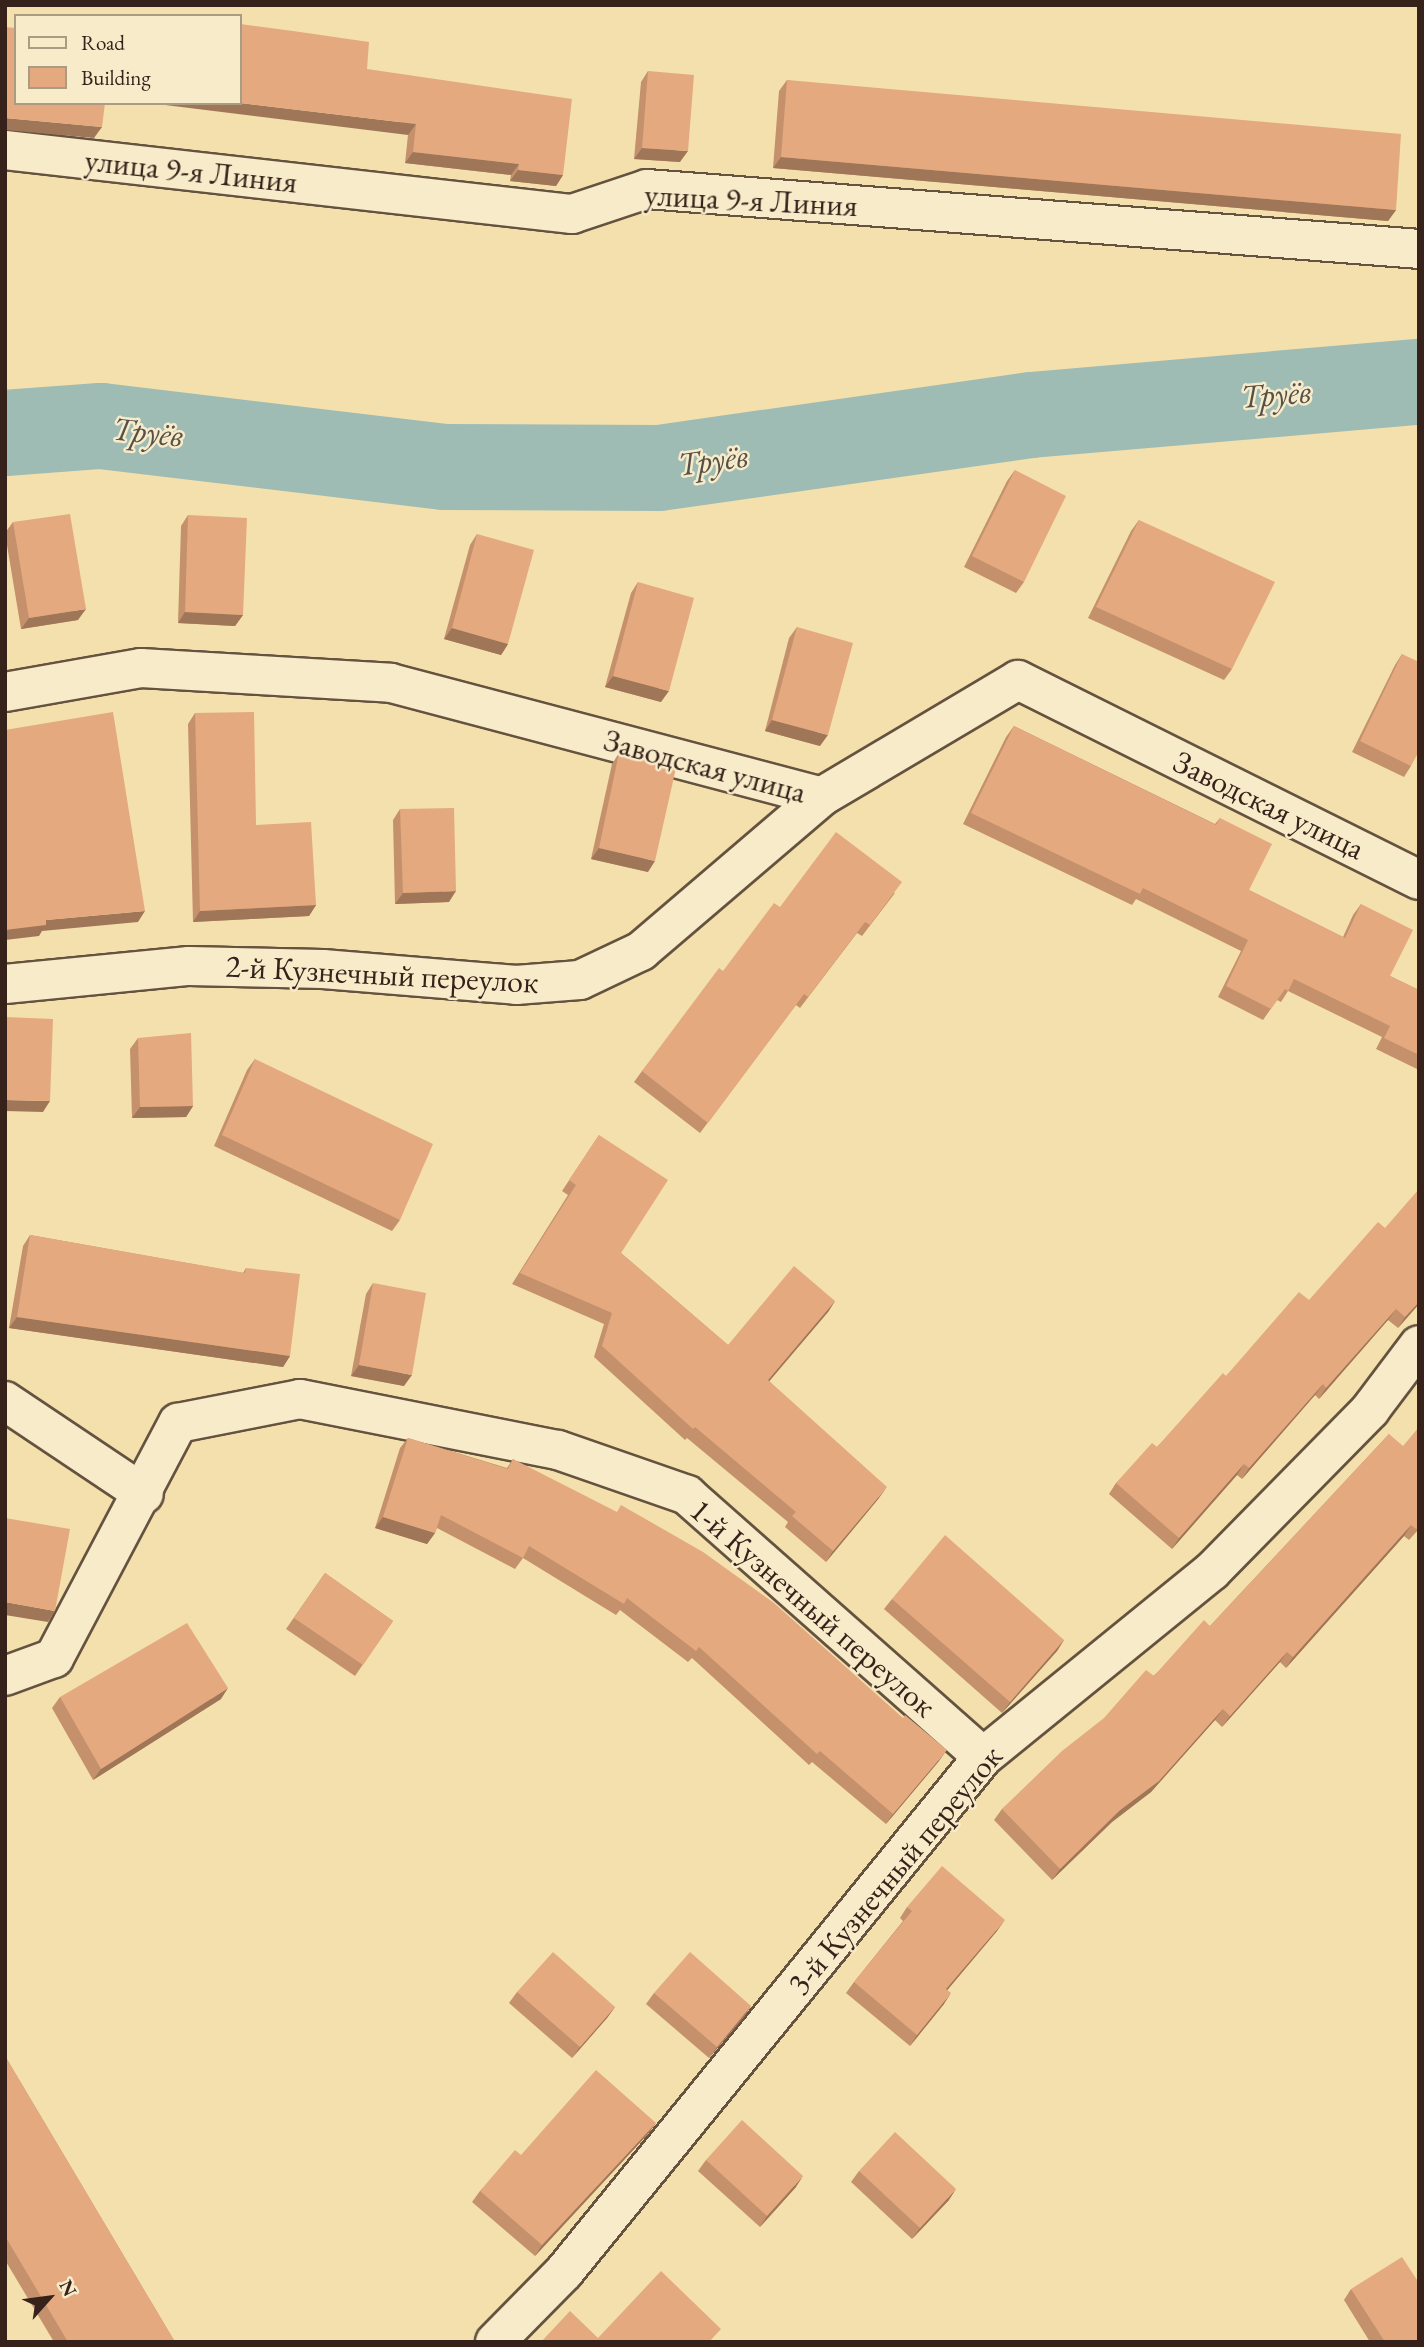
<!DOCTYPE html>
<meta charset="utf-8">
<style>
body{margin:0}
#map{position:relative;width:1424px;height:2347px;overflow:hidden;background:#f3e0ad;font-family:"EB Garamond",serif}
div>[style]{position:absolute}
.river>*{height:86px;margin:-43px;padding:0 43px;transform-origin:43px;border-radius:43px;background:#9ebbb4}
.roads{filter:drop-shadow(2px 0 #65523f) drop-shadow(-2px 0 #65523f) drop-shadow(0 2px #65523f) drop-shadow(0 -2px #65523f)}
.minor>*{height:38px;margin:-19px;padding:0 19px;transform-origin:19px;border-radius:19px;background:#f7ebca}
.wall>*{inset:0;background:#c4916c}
.shaded-wall>*{inset:0;background:#a07658}
.building>*{inset:0;background:#e4a97e}
span{translate:-50% -50%;white-space:nowrap;text-align:center;line-height:1.15;-webkit-text-stroke:5px #f7ebca;paint-order:stroke}
.street-label{font-size:32px;color:#36221a}
.water-label{font-size:33px;color:#555048;font-style:italic}
.frame{position:absolute;inset:0;border:7px solid #36221a;pointer-events:none}
.legend{position:absolute;left:14px;top:14px;width:228px;height:91px;box-sizing:border-box;background:#f7ebca;border:2px solid #aa9b84;margin:0;padding:9px 12px;list-style:none;font-size:21px;color:#36221a}
.legend li{display:flex;align-items:center;gap:14px;height:35px}
.legend b{width:35px;border:2px solid #aa9b84}
.north{position:absolute;left:14px;top:2263px;width:70px;height:70px;-webkit-text-stroke:5px #f7ebca;paint-order:stroke;rotate:62deg;font-size:19px;font-weight:700;line-height:28px;text-align:center;color:#36221a}
.north::after{content:'';display:block;margin:auto;width:24px;height:32px;background:#36221a;clip-path:polygon(50% 0,100% 100%,50% 72%,0 100%)}
</style>
<div id="map">
<div class="river">
<div style="left:5px;top:433px;width:96px;rotate:-4.2deg"></div>
<div style="left:101px;top:426px;width:346px;rotate:6.8deg"></div>
<div style="left:445px;top:467px;width:214px;rotate:0.3deg"></div>
<div style="left:659px;top:468px;width:376px;rotate:-8.1deg"></div>
<div style="left:1031px;top:415px;width:389px;rotate:-4.9deg"></div>
</div>
<div class="roads">
<div class="minor">
<div style="left:5px;top:150px;width:571px;rotate:6.44deg"></div>
<div style="left:572px;top:214px;width:79px;rotate:-18.4deg"></div>
<div style="left:647px;top:189px;width:774px;rotate:4.44deg"></div>
<div style="left:5px;top:692px;width:138px;rotate:-10deg"></div>
<div style="left:141px;top:668px;width:250px;rotate:3.4deg"></div>
<div style="left:391px;top:683px;width:445px;rotate:14.8deg"></div>
<div style="left:821px;top:797px;width:229px;rotate:-30.7deg"></div>
<div style="left:1018px;top:680px;width:448px;rotate:26.5deg"></div>
<div style="left:5px;top:984px;width:185px;rotate:-5.6deg"></div>
<div style="left:189px;top:966px;width:134px;rotate:1.3deg"></div>
<div style="left:323px;top:969px;width:194px;rotate:4.7deg"></div>
<div style="left:516px;top:985px;width:64px;rotate:-4.5deg"></div>
<div style="left:580px;top:980px;width:68px;rotate:-25.4deg"></div>
<div style="left:641px;top:951px;width:237px;rotate:-40.5deg"></div>
<div style="left:5px;top:1401px;width:167px;rotate:33.8deg"></div>
<div style="left:5px;top:1676px;width:52px;rotate:-20.2deg"></div>
<div style="left:54px;top:1658px;width:266px;rotate:-62.2deg"></div>
<div style="left:178px;top:1423px;width:124px;rotate:-11.1deg"></div>
<div style="left:300px;top:1399px;width:263px;rotate:11.2deg"></div>
<div style="left:558px;top:1450px;width:137px;rotate:19.2deg"></div>
<div style="left:687px;top:1495px;width:395px;rotate:41.5deg"></div>
<div style="left:495px;top:2342px;width:98px;rotate:-45.4deg"></div>
<div style="left:564px;top:2272px;width:664px;rotate:-50.87deg"></div>
<div style="left:983px;top:1757px;width:295px;rotate:-39.1deg"></div>
<div style="left:1212px;top:1571px;width:226px;rotate:-45.5deg"></div>
<div style="left:1370px;top:1410px;width:81px;rotate:-53deg"></div>
</div>
</div>
<div class="wall">
<div style="clip-path:polygon(367px 69px,563px 175px,556px 186px,510px 181px,511px 175px,405px 163px,408px 135px)"></div>
<div style="clip-path:polygon(648px 71px,680px 162px,634px 159px,641px 82px)"></div>
<div style="clip-path:polygon(787px 80px,1396px 210px,1388px 221px,773px 168px,779px 91px)"></div>
<div style="clip-path:polygon(1015px 470px,1024px 582px,1016px 593px,964px 567px,1007px 481px)"></div>
<div style="clip-path:polygon(188px 515px,243px 615px,235px 626px,178px 623px,181px 526px)"></div>
<div style="clip-path:polygon(1139px 520px,1232px 669px,1224px 680px,1088px 618px,1131px 531px)"></div>
<div style="clip-path:polygon(13px 522px,78px 620px,21px 629px,5px 533px)"></div>
<div style="clip-path:polygon(477px 534px,508px 644px,501px 655px,444px 639px,470px 545px)"></div>
<div style="clip-path:polygon(638px 582px,661px 702px,605px 687px,631px 593px)"></div>
<div style="clip-path:polygon(797px 627px,820px 746px,765px 731px,789px 638px)"></div>
<div style="clip-path:polygon(1402px 654px,1411px 766px,1404px 777px,1352px 752px,1395px 665px)"></div>
<div style="clip-path:polygon(195px 713px,256px 825px,316px 905px,309px 916px,193px 922px,188px 724px)"></div>
<div style="clip-path:polygon(1014px 726px,1215px 824px,1220px 818px,1249px 890px,1343px 937px,1353px 915px,1361px 904px,1390px 976px,1419px 990px,1419px 1070px,1376px 1049px,1382px 1037px,1288px 991px,1281px 1002px,1277px 1000px,1263px 1020px,1218px 997px,1241px 951px,1136px 899px,1132px 905px,963px 824px,1006px 737px)"></div>
<div style="clip-path:polygon(619px 753px,648px 872px,591px 859px,612px 764px)"></div>
<div style="clip-path:polygon(400px 809px,449px 902px,395px 904px,393px 820px)"></div>
<div style="clip-path:polygon(895px 893px,862px 936px,857px 933px,800px 1008px,796px 1005px,700px 1133px,634px 1082px,642px 1071px,780px 907px)"></div>
<div style="clip-path:polygon(138px 1038px,193px 1106px,186px 1117px,132px 1118px,130px 1049px)"></div>
<div style="clip-path:polygon(255px 1059px,400px 1220px,392px 1231px,214px 1146px,247px 1070px)"></div>
<div style="clip-path:polygon(599px 1135px,621px 1253px,728px 1345px,835px 1301px,828px 1312px,769px 1381px,879px 1498px,826px 1562px,785px 1527px,788px 1522px,687px 1438px,685px 1440px,594px 1357px,604px 1324px,512px 1284px,568px 1195px,562px 1191px)"></div>
<div style="clip-path:polygon(30px 1235px,243px 1273px,246px 1268px,290px 1356px,283px 1367px,9px 1328px,23px 1246px)"></div>
<div style="clip-path:polygon(373px 1283px,404px 1386px,351px 1376px,366px 1294px)"></div>
<div style="clip-path:polygon(1309px 1300px,1419px 1304px,1398px 1328px,1388px 1320px,1319px 1399px,1315px 1395px,1242px 1479px,1237px 1475px,1172px 1549px,1109px 1494px,1116px 1483px,1157px 1447px,1226px 1376px)"></div>
<div style="clip-path:polygon(1389px 1434px,1419px 1529px,1409px 1540px,1404px 1536px,1286px 1668px,1280px 1662px,1222px 1727px,1215px 1720px,1151px 1792px,1112px 1822px,1052px 1880px,994px 1820px,1002px 1809px,1210px 1626px)"></div>
<div style="clip-path:polygon(408px 1438px,507px 1468px,513px 1459px,939px 1761px,886px 1824px,812px 1762px,809px 1765px,692px 1658px,688px 1662px,620px 1610px,616px 1615px,523px 1558px,515px 1569px,437px 1528px,435px 1533px,427px 1544px,375px 1528px,400px 1448px)"></div>
<div style="clip-path:polygon(325px 1573px,393px 1621px,355px 1676px,286px 1629px)"></div>
<div style="clip-path:polygon(892px 1599px,1064px 1640px,1057px 1651px,1002px 1713px,884px 1609px)"></div>
<div style="clip-path:polygon(60px 1697px,221px 1699px,93px 1780px,52px 1708px)"></div>
<div style="clip-path:polygon(907px 1907px,997px 1931px,947px 1990px,944px 2004px,910px 2046px,846px 1993px,854px 1982px,903px 1921px,900px 1918px)"></div>
<div style="clip-path:polygon(517px 1992px,615px 2007px,607px 2018px,572px 2058px,509px 2003px)"></div>
<div style="clip-path:polygon(654px 1993px,751px 2006px,744px 2017px,709px 2058px,646px 2004px)"></div>
<div style="clip-path:polygon(5px 2056px,175px 2342px,54px 2342px,5px 2260px)"></div>
<div style="clip-path:polygon(656px 2123px,648px 2134px,535px 2256px,472px 2202px,480px 2191px,521px 2155px)"></div>
<div style="clip-path:polygon(706px 2160px,796px 2187px,760px 2227px,698px 2171px)"></div>
<div style="clip-path:polygon(859px 2171px,949px 2200px,912px 2239px,851px 2182px)"></div>
<div style="clip-path:polygon(1351px 2289px,1419px 2342px,1370px 2342px,1344px 2300px)"></div>
</div>
<div class="shaded-wall">
<div style="clip-path:polygon(149px 103px,240px 103px,416px 124px,408px 135px)"></div>
<div style="clip-path:polygon(5px 118px,102px 127px,94px 138px,5px 130px)"></div>
<div style="clip-path:polygon(642px 148px,688px 151px,680px 162px,634px 159px)"></div>
<div style="clip-path:polygon(413px 152px,519px 164px,511px 175px,405px 163px)"></div>
<div style="clip-path:polygon(781px 157px,1396px 210px,1388px 221px,773px 168px)"></div>
<div style="clip-path:polygon(518px 170px,563px 175px,556px 186px,510px 181px)"></div>
<div style="clip-path:polygon(86px 609px,78px 620px,21px 629px,29px 618px)"></div>
<div style="clip-path:polygon(185px 612px,243px 615px,235px 626px,178px 623px)"></div>
<div style="clip-path:polygon(452px 628px,508px 644px,501px 655px,444px 639px)"></div>
<div style="clip-path:polygon(613px 676px,669px 691px,661px 702px,605px 687px)"></div>
<div style="clip-path:polygon(772px 720px,828px 735px,820px 746px,765px 731px)"></div>
<div style="clip-path:polygon(599px 848px,655px 861px,648px 872px,591px 859px)"></div>
<div style="clip-path:polygon(456px 891px,449px 902px,395px 904px,403px 893px)"></div>
<div style="clip-path:polygon(316px 905px,309px 916px,193px 922px,200px 911px)"></div>
<div style="clip-path:polygon(145px 911px,138px 922px,42px 931px,39px 936px,5px 940px,5px 930px,46px 920px)"></div>
<div style="clip-path:polygon(5px 1100px,50px 1101px,43px 1112px,5px 1111px)"></div>
<div style="clip-path:polygon(193px 1106px,186px 1117px,132px 1118px,140px 1107px)"></div>
<div style="clip-path:polygon(835px 1301px,828px 1312px,761px 1391px,768px 1380px)"></div>
<div style="clip-path:polygon(1419px 1302px,1419px 1304px,1398px 1328px,1405px 1317px)"></div>
<div style="clip-path:polygon(1396px 1309px,1388px 1320px,1319px 1399px,1326px 1388px)"></div>
<div style="clip-path:polygon(17px 1317px,290px 1356px,283px 1367px,9px 1328px)"></div>
<div style="clip-path:polygon(359px 1365px,412px 1375px,404px 1386px,351px 1376px)"></div>
<div style="clip-path:polygon(1323px 1384px,1315px 1395px,1242px 1479px,1249px 1468px)"></div>
<div style="clip-path:polygon(1244px 1464px,1237px 1475px,1172px 1549px,1179px 1538px)"></div>
<div style="clip-path:polygon(887px 1487px,879px 1498px,826px 1562px,833px 1551px)"></div>
<div style="clip-path:polygon(383px 1517px,435px 1533px,427px 1544px,375px 1528px)"></div>
<div style="clip-path:polygon(1411px 1525px,1404px 1536px,1286px 1668px,1293px 1657px)"></div>
<div style="clip-path:polygon(5px 1602px,55px 1611px,48px 1622px,5px 1615px)"></div>
<div style="clip-path:polygon(1064px 1640px,1057px 1651px,1002px 1713px,1010px 1702px)"></div>
<div style="clip-path:polygon(1287px 1652px,1280px 1662px,1222px 1727px,1230px 1716px)"></div>
<div style="clip-path:polygon(228px 1688px,221px 1699px,93px 1780px,101px 1769px)"></div>
<div style="clip-path:polygon(1223px 1709px,1215px 1720px,1151px 1792px,1112px 1822px,1052px 1880px,1060px 1869px)"></div>
<div style="clip-path:polygon(947px 1750px,939px 1761px,886px 1824px,893px 1814px)"></div>
<div style="clip-path:polygon(1005px 1920px,997px 1931px,939px 2000px,946px 1989px)"></div>
<div style="clip-path:polygon(951px 1993px,944px 2004px,910px 2046px,917px 2035px)"></div>
<div style="clip-path:polygon(751px 2006px,744px 2017px,709px 2058px,717px 2047px)"></div>
<div style="clip-path:polygon(615px 2007px,607px 2018px,572px 2058px,580px 2047px)"></div>
<div style="clip-path:polygon(656px 2123px,648px 2134px,535px 2256px,542px 2245px)"></div>
<div style="clip-path:polygon(803px 2176px,796px 2187px,760px 2227px,767px 2216px)"></div>
<div style="clip-path:polygon(956px 2189px,949px 2200px,912px 2239px,920px 2228px)"></div>
</div>
<div class="building">
<div style="clip-path:polygon(240px 24px,293px 31px,369px 42px,367px 69px,572px 99px,563px 175px,518px 170px,519px 164px,413px 152px,416px 124px,240px 103px)"></div>
<div style="clip-path:polygon(5px 27px,16px 28px,16px 103px,105px 103px,102px 127px,5px 118px)"></div>
<div style="clip-path:polygon(648px 71px,694px 75px,688px 151px,642px 148px)"></div>
<div style="clip-path:polygon(787px 80px,1401px 134px,1396px 210px,781px 157px)"></div>
<div style="clip-path:polygon(1015px 470px,1066px 496px,1024px 582px,972px 556px)"></div>
<div style="clip-path:polygon(70px 514px,86px 609px,29px 618px,13px 522px)"></div>
<div style="clip-path:polygon(188px 515px,247px 518px,243px 615px,185px 612px)"></div>
<div style="clip-path:polygon(1139px 520px,1275px 582px,1232px 669px,1096px 607px)"></div>
<div style="clip-path:polygon(477px 534px,534px 550px,508px 644px,452px 628px)"></div>
<div style="clip-path:polygon(638px 582px,694px 598px,669px 691px,613px 676px)"></div>
<div style="clip-path:polygon(797px 627px,853px 643px,828px 735px,772px 720px)"></div>
<div style="clip-path:polygon(1402px 654px,1419px 662px,1419px 751px,1411px 766px,1360px 741px)"></div>
<div style="clip-path:polygon(113px 712px,145px 911px,46px 920px,46px 925px,5px 930px,5px 730px)"></div>
<div style="clip-path:polygon(254px 712px,256px 825px,311px 822px,316px 905px,200px 911px,195px 713px)"></div>
<div style="clip-path:polygon(1014px 726px,1216px 825px,1220px 818px,1272px 844px,1249px 890px,1345px 938px,1361px 904px,1413px 930px,1390px 976px,1419px 990px,1419px 1055px,1384px 1038px,1390px 1026px,1294px 979px,1288px 991px,1285px 989px,1271px 1009px,1226px 986px,1248px 940px,1143px 888px,1140px 894px,971px 813px)"></div>
<div style="clip-path:polygon(619px 753px,676px 768px,655px 861px,599px 848px)"></div>
<div style="clip-path:polygon(454px 808px,456px 891px,403px 893px,400px 809px)"></div>
<div style="clip-path:polygon(836px 832px,902px 882px,870px 925px,865px 922px,808px 997px,804px 994px,708px 1123px,642px 1071px,719px 968px,723px 971px,774px 903px,780px 907px)"></div>
<div style="clip-path:polygon(5px 1017px,53px 1019px,50px 1101px,5px 1100px)"></div>
<div style="clip-path:polygon(191px 1033px,193px 1106px,140px 1107px,138px 1038px)"></div>
<div style="clip-path:polygon(255px 1059px,433px 1144px,400px 1220px,222px 1135px)"></div>
<div style="clip-path:polygon(599px 1135px,668px 1180px,621px 1253px,728px 1345px,794px 1266px,835px 1301px,768px 1380px,887px 1487px,833px 1551px,792px 1516px,796px 1512px,695px 1427px,693px 1429px,602px 1346px,612px 1313px,520px 1273px,576px 1185px,569px 1180px)"></div>
<div style="clip-path:polygon(1419px 1189px,1419px 1302px,1405px 1317px,1396px 1309px,1326px 1388px,1323px 1384px,1249px 1468px,1244px 1464px,1179px 1538px,1116px 1483px,1152px 1443px,1157px 1447px,1223px 1373px,1226px 1376px,1299px 1292px,1309px 1300px,1378px 1222px,1385px 1228px)"></div>
<div style="clip-path:polygon(30px 1235px,245px 1273px,246px 1268px,300px 1274px,290px 1356px,17px 1317px)"></div>
<div style="clip-path:polygon(373px 1283px,426px 1293px,412px 1375px,359px 1365px)"></div>
<div style="clip-path:polygon(1419px 1427px,1419px 1527px,1416px 1529px,1411px 1525px,1293px 1657px,1287px 1652px,1230px 1716px,1223px 1709px,1159px 1781px,1119px 1811px,1060px 1869px,1002px 1809px,1062px 1751px,1104px 1718px,1146px 1670px,1154px 1676px,1204px 1620px,1210px 1626px,1389px 1434px,1403px 1446px)"></div>
<div style="clip-path:polygon(408px 1438px,508px 1469px,513px 1459px,617px 1512px,621px 1505px,703px 1552px,774px 1603px,903px 1718px,905px 1715px,947px 1750px,893px 1814px,820px 1751px,817px 1754px,699px 1647px,696px 1651px,627px 1598px,624px 1604px,529px 1546px,523px 1558px,441px 1515px,435px 1533px,383px 1517px)"></div>
<div style="clip-path:polygon(5px 1518px,70px 1529px,55px 1611px,5px 1602px)"></div>
<div style="clip-path:polygon(945px 1535px,1064px 1640px,1010px 1702px,892px 1599px)"></div>
<div style="clip-path:polygon(325px 1573px,393px 1621px,363px 1665px,294px 1618px)"></div>
<div style="clip-path:polygon(187px 1623px,228px 1688px,101px 1769px,60px 1697px)"></div>
<div style="clip-path:polygon(942px 1866px,1005px 1920px,946px 1989px,951px 1993px,917px 2035px,854px 1982px,912px 1911px,907px 1907px)"></div>
<div style="clip-path:polygon(553px 1952px,615px 2007px,580px 2047px,517px 1992px)"></div>
<div style="clip-path:polygon(690px 1952px,751px 2006px,717px 2047px,654px 1993px)"></div>
<div style="clip-path:polygon(5px 2056px,175px 2342px,68px 2342px,5px 2236px)"></div>
<div style="clip-path:polygon(596px 2070px,656px 2123px,542px 2245px,480px 2191px,515px 2150px,521px 2155px)"></div>
<div style="clip-path:polygon(742px 2120px,803px 2176px,767px 2216px,706px 2160px)"></div>
<div style="clip-path:polygon(895px 2132px,956px 2189px,920px 2228px,859px 2171px)"></div>
<div style="clip-path:polygon(1402px 2257px,1419px 2283px,1419px 2342px,1385px 2342px,1351px 2289px)"></div>
<div style="clip-path:polygon(661px 2271px,721px 2329px,709px 2342px,541px 2342px,570px 2311px,598px 2338px)"></div>
</div>
<div class="street-label">
<span style="left:191px;top:171px;rotate:6deg">улица 9-я Линия</span>
<span style="left:751px;top:200px;rotate:3deg">улица 9-я Линия</span>
<span style="left:705px;top:766px;rotate:15deg">Заводская улица</span>
<span style="left:1269px;top:805px;rotate:26deg">Заводская улица</span>
<span style="left:382px;top:974px;rotate:3deg">2-й Кузнечный переулок</span>
<span style="left:813px;top:1608px;rotate:41deg">1-й Кузнечный переулок</span>
<span style="left:895px;top:1870px;rotate:-50deg">3-й Кузнечный переулок</span>
</div>
<div class="water-label">
<span style="left:1276px;top:394px;rotate:-5deg">Труёв</span>
<span style="left:148px;top:432px;rotate:6deg">Труёв</span>
<span style="left:713px;top:460px;rotate:-8deg">Труёв</span>
</div>
<div class="frame"></div>
<ul class="legend">
<li><b style="height:9px;background:#f7ebca"></b>Road</li>
<li><b style="height:19px;background:#e4a97e"></b>Building</li>
</ul>
<div class="north">N</div>
</div>
